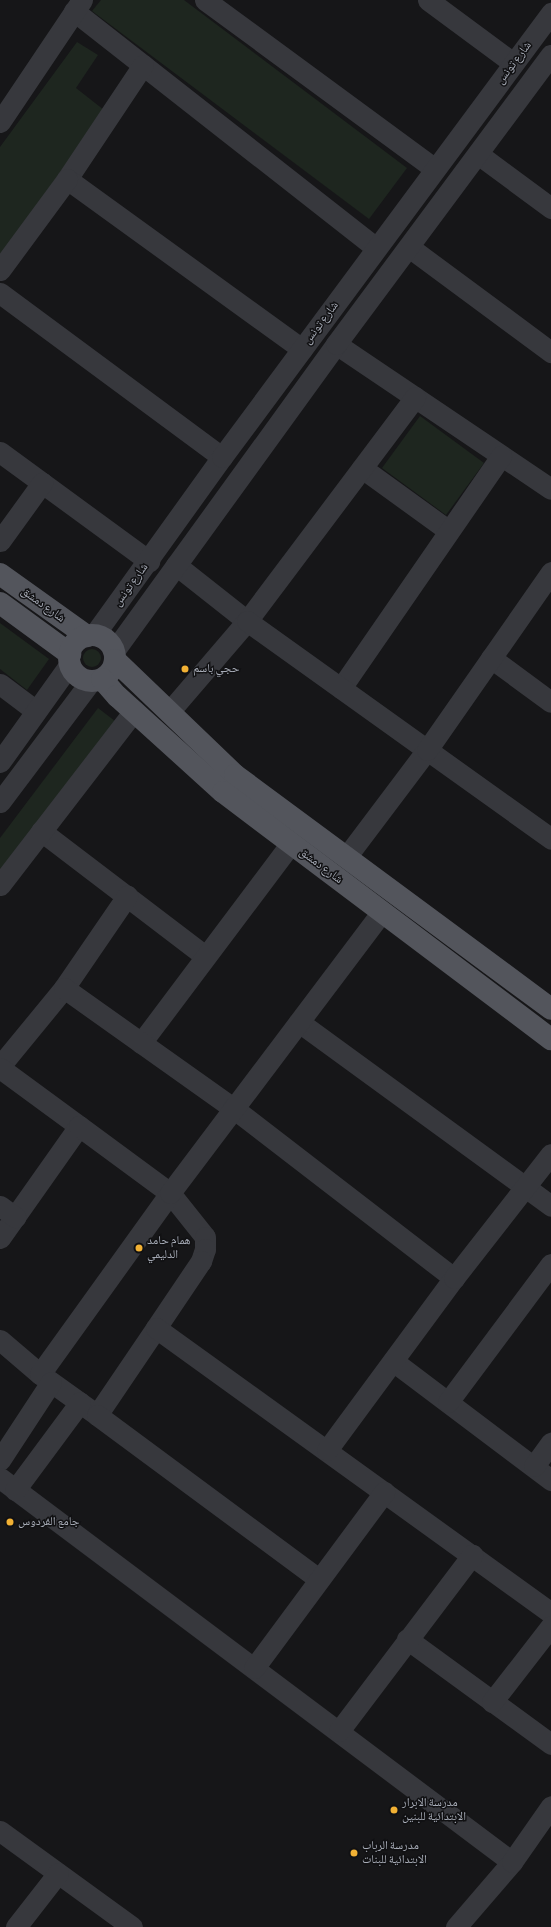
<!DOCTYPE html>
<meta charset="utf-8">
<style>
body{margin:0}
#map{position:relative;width:551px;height:1927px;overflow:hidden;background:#161618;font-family:"Sofia Sans Condensed","Noto Naskh Arabic",sans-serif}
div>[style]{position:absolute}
.green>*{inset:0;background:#1e261f}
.round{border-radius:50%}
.minor>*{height:21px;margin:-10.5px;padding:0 10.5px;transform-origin:10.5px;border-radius:10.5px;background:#37383d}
.major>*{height:22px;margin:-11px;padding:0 11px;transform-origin:11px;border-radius:11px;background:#53555c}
.major>.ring{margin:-11px;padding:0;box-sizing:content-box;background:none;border:22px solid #53555c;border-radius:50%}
.dots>*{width:11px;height:11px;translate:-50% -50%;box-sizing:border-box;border:2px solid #111113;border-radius:50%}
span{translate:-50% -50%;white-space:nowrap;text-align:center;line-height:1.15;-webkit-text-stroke:3px #111113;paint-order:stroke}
.street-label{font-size:12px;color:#a8adb8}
.poi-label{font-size:12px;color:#a8adb8}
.left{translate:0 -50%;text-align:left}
</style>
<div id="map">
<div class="green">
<div style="clip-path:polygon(101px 0,184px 0,407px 168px,369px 219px,92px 11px)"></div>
<div style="clip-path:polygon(77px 42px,98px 55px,76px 88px,104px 110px,0 258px,0 147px)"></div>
<div style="clip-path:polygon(420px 416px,484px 463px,446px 515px,382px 468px)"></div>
<div style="clip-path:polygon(0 623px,49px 659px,27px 690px,0 669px)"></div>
<div class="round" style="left:83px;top:649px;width:18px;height:18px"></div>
<div style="clip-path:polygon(98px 708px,115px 721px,0 875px,0 838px)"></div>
</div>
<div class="minor">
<div style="left:205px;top:0;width:285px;rotate:36.3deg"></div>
<div style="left:428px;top:0;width:106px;rotate:36.5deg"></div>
<div style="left:74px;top:11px;width:384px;rotate:38.1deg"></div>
<div style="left:143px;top:65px;width:137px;rotate:123.7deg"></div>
<div style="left:67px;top:179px;width:290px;rotate:35.9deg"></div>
<div style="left:0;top:122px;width:147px;rotate:-56.1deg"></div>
<div style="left:478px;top:154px;width:91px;rotate:36.5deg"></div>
<div style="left:409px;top:247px;width:177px;rotate:36.5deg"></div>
<div style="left:0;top:270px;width:113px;rotate:-53.6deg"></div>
<div style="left:0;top:293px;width:276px;rotate:36.5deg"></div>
<div style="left:336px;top:344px;width:259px;rotate:34deg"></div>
<div style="left:0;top:452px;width:185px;rotate:36.2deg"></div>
<div style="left:362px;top:468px;width:107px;rotate:35.9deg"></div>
<div style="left:0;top:541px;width:72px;rotate:-54.1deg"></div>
<div style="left:176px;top:565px;width:90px;rotate:38.3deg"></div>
<div style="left:247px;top:621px;width:280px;rotate:-53.1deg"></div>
<div style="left:94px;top:635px;width:219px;rotate:-54.3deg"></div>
<div style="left:222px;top:457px;width:553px;rotate:-53.46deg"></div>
<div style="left:114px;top:651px;width:379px;rotate:-54.1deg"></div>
<div style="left:336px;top:344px;width:360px;rotate:-53.4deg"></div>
<div style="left:491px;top:658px;width:74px;rotate:36.3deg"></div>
<div style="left:0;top:684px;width:45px;rotate:36.9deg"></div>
<div style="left:341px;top:688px;width:282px;rotate:-55.4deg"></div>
<div style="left:169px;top:712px;width:120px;rotate:-49.4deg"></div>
<div style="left:247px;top:621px;width:374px;rotate:35.6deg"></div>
<div style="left:0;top:762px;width:120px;rotate:-54.5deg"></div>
<div style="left:0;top:802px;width:151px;rotate:-53.1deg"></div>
<div style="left:41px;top:831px;width:206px;rotate:37.3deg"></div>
<div style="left:347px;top:856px;width:133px;rotate:-53deg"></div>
<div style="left:427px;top:750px;width:217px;rotate:-55.1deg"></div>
<div style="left:0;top:885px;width:220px;rotate:-52.4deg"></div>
<div style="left:64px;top:988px;width:112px;rotate:-55.6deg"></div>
<div style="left:299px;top:1022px;width:312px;rotate:36.1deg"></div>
<div style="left:141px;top:1043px;width:250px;rotate:-53.1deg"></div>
<div style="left:0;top:1066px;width:101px;rotate:-50.6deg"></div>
<div style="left:64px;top:988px;width:207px;rotate:35.4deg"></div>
<div style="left:233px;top:1108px;width:279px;rotate:37.6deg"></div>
<div style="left:0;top:1068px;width:98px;rotate:36.3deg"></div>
<div style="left:79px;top:1126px;width:137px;rotate:125.2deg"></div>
<div style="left:79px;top:1126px;width:113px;rotate:36.4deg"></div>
<div style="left:170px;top:1193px;width:56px;rotate:51.5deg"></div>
<div style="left:205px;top:1237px;width:12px;rotate:90deg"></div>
<div style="left:205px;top:1249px;width:13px;rotate:108deg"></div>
<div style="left:201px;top:1261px;width:81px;rotate:123.9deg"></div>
<div style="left:0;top:1206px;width:19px;rotate:36deg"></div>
<div style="left:0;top:1340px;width:52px;rotate:40.4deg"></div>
<div style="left:40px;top:1374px;width:70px;rotate:35.7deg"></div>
<div style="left:97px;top:1415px;width:105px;rotate:-55.9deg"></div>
<div style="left:156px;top:1328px;width:487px;rotate:35.8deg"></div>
<div style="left:393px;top:1361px;width:198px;rotate:37deg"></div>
<div style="left:40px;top:1374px;width:223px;rotate:-54.3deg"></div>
<div style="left:170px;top:1193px;width:352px;rotate:-53deg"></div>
<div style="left:448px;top:1402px;width:172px;rotate:-53.3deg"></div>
<div style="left:97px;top:1415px;width:276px;rotate:36.5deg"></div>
<div style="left:327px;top:1450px;width:214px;rotate:-53.6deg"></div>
<div style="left:454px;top:1278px;width:157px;rotate:-52deg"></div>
<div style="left:0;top:1460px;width:93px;rotate:-56.8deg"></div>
<div style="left:534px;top:1466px;width:29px;rotate:-54deg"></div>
<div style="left:0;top:1478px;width:640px;rotate:36.87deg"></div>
<div style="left:15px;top:1490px;width:109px;rotate:-53.5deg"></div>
<div style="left:407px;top:1639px;width:178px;rotate:36.1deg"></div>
<div style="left:254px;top:1668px;width:219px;rotate:-53.5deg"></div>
<div style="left:492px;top:1702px;width:96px;rotate:-52.2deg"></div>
<div style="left:339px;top:1731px;width:221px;rotate:-52.9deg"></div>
<div style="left:0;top:1831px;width:163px;rotate:36deg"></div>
<div style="left:16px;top:1927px;width:68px;rotate:-52.1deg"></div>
<div style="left:456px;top:1927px;width:86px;rotate:-49.3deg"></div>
<div style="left:512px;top:1862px;width:68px;rotate:-55.1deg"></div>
</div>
<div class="major">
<div style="left:0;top:574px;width:107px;rotate:35.5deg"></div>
<div style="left:0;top:603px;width:87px;rotate:36.1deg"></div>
<div class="ring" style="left:69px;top:635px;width:24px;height:24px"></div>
<div style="left:115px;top:660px;width:166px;rotate:43.8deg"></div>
<div style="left:235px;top:775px;width:393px;rotate:36.5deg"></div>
<div style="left:102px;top:679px;width:23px;rotate:49deg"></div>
<div style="left:117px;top:696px;width:143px;rotate:42.2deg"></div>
<div style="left:223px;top:792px;width:411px;rotate:37deg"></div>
</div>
<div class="dots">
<div style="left:185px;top:669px;background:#f2b134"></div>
<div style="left:139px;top:1248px;background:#f2b134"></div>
<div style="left:10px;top:1522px;background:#f2b134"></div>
<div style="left:394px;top:1810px;background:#f2b134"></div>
<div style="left:354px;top:1853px;background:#f2b134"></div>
</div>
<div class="street-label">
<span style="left:514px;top:63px;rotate:-53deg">شارع تونس</span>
<span style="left:321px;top:323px;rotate:-53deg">شارع تونس</span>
<span style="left:131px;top:585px;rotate:-54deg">شارع تونس</span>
<span style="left:43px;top:605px;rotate:36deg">شارع دمشق</span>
<span style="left:321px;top:866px;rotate:37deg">شارع دمشق</span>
</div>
<div class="poi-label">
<span class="left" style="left:193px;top:669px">حجي باسم</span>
<span class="left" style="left:147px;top:1248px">همام حامد<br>الدليمي</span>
<span class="left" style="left:18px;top:1522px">جامع الفردوس</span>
<span class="left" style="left:402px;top:1810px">مدرسة الابرار<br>الابتدائية للبنين</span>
<span class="left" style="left:362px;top:1853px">مدرسة الرباب<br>الابتدائية للبنات</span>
</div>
</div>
